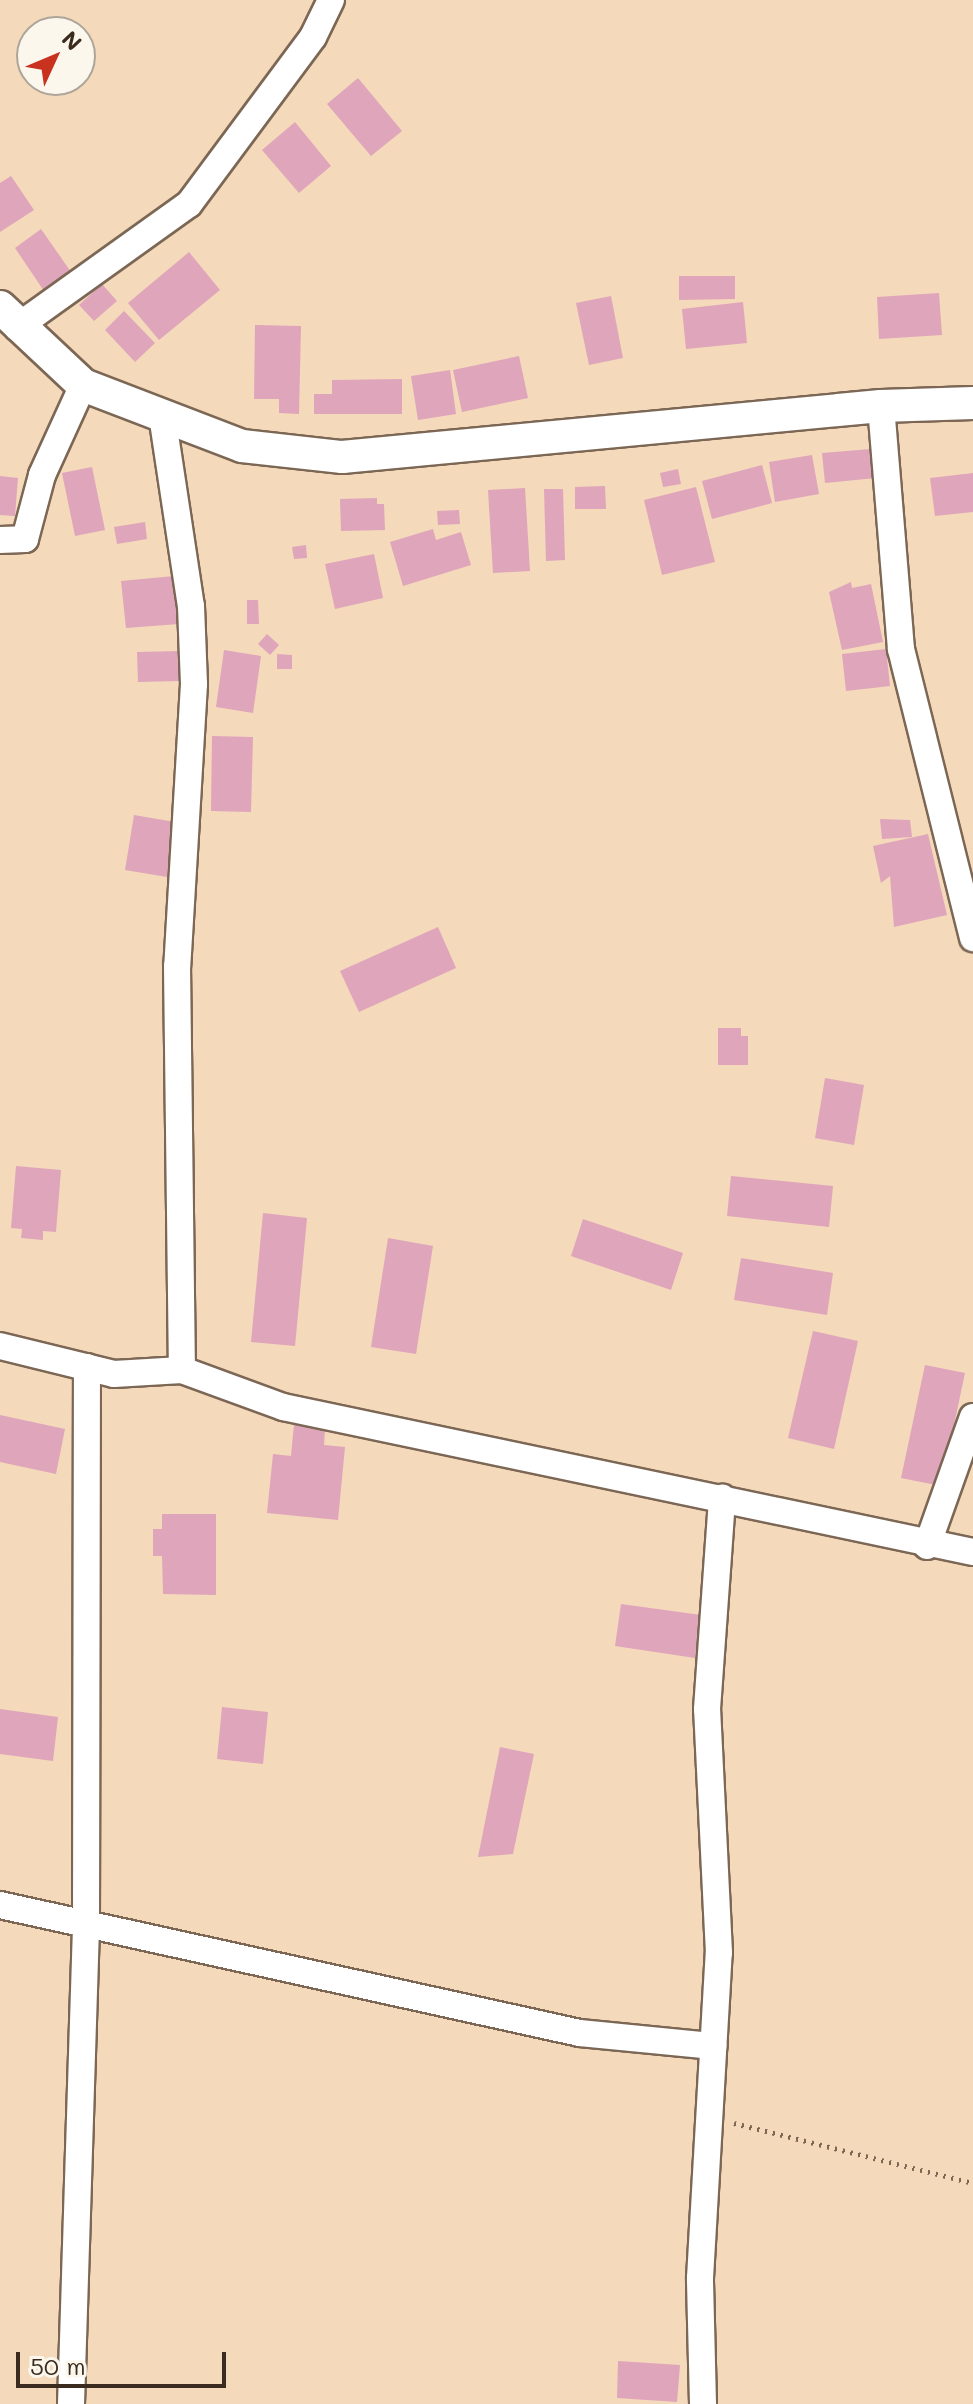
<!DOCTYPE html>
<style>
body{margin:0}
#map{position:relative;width:973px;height:2404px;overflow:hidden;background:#f4d9bb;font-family:Mali,sans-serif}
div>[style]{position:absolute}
.building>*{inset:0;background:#dfa5bb}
.path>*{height:5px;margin-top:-2.5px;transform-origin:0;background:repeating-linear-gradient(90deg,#7c6755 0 2px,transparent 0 8px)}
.roads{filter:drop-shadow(2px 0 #7c6755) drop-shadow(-2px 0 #7c6755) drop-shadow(0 2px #7c6755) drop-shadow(0 -2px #7c6755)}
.minor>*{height:26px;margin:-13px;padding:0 13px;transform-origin:13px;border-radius:13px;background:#fff}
.tertiary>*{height:32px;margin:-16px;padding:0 16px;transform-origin:16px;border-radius:16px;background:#fff}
span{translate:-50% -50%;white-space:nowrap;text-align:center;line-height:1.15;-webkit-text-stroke:6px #fbf7ec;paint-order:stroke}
.north{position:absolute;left:16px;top:16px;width:80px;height:80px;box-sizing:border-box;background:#fbf7ec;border:2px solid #aea59a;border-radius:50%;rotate:46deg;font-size:22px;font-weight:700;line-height:32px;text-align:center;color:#3b2a1e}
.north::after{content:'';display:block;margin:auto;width:28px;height:36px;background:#c8321e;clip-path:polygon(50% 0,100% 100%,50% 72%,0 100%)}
.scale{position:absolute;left:16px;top:2352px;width:210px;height:36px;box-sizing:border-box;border:4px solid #3b2a1e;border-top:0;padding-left:10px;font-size:24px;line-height:28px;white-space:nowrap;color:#3b2a1e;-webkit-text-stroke:6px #fbf7ec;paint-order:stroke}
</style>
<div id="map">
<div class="building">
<div style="clip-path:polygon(358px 78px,402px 131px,371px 156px,327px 104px)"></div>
<div style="clip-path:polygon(295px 122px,331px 166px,299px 193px,262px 150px)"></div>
<div style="clip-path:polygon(11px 176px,34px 210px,0 232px,0 183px)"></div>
<div style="clip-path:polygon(41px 229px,71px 272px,44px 291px,15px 248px)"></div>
<div style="clip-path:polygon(189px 252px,220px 290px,159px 340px,128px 303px)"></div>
<div style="clip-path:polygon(679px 276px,735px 276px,735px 299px,679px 300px)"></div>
<div style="clip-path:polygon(102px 284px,117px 301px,94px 321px,79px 305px)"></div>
<div style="clip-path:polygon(939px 293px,942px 335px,879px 339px,877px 297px)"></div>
<div style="clip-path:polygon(611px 296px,623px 358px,589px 365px,576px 303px)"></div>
<div style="clip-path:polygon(743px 302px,747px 343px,686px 349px,682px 309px)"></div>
<div style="clip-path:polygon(124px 311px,155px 343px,135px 362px,105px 330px)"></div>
<div style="clip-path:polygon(255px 325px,301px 326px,299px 414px,279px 413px,279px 399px,254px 399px)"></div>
<div style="clip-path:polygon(519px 356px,528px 398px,462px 412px,453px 370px)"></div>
<div style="clip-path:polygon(450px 370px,456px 414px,418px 420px,411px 376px)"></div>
<div style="clip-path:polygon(402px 379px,402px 414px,314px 414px,314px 394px,332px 394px,332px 380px)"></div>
<div style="clip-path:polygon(883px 448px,886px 477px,825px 483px,822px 453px)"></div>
<div style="clip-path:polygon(812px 455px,819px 494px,775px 502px,769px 462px)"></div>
<div style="clip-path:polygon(762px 465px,772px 503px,712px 519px,702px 481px)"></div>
<div style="clip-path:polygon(92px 467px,105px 530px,75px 536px,62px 473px)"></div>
<div style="clip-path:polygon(678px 469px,681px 484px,663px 487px,660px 473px)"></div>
<div style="clip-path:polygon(973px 473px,973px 512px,935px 516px,930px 478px)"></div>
<div style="clip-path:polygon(0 476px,18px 478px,15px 516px,0 515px)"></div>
<div style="clip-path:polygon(605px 486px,606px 509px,575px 509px,575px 487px)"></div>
<div style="clip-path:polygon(696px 487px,715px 562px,662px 575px,644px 500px)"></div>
<div style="clip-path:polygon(525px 488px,530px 571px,493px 573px,488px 490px)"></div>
<div style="clip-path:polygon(544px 489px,563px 489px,565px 560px,546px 561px)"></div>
<div style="clip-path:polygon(377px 498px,377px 504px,384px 504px,385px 530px,341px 531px,340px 499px)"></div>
<div style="clip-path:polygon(459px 510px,460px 524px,438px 525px,437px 511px)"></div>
<div style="clip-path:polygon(145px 522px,147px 539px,117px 544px,114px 527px)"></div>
<div style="clip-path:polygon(433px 529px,436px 540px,461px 532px,471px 565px,403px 586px,390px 542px)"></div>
<div style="clip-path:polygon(306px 545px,307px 558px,294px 559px,292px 547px)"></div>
<div style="clip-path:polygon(374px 554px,383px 598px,335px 609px,325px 564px)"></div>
<div style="clip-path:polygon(174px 576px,179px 624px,126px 628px,121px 581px)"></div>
<div style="clip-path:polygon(851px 582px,852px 588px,871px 584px,883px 642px,842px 650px,829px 592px)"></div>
<div style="clip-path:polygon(247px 600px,258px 600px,259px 624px,247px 624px)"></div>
<div style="clip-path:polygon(267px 634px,279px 645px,270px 655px,258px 644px)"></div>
<div style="clip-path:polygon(886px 649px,890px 686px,846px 691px,842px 654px)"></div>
<div style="clip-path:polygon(224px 650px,261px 656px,253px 713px,216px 707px)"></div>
<div style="clip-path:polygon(180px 651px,180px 681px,138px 682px,137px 652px)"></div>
<div style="clip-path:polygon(277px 654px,292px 655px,292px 669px,277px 669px)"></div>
<div style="clip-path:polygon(212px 736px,253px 737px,251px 812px,211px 811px)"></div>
<div style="clip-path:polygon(134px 815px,175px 822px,167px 877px,125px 870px)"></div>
<div style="clip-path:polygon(880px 819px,910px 820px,912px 837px,882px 839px)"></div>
<div style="clip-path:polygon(928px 834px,947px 915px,894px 927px,890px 876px,881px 883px,873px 846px)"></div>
<div style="clip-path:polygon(438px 927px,456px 968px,359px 1012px,340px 971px)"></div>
<div style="clip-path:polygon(718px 1028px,741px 1028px,741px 1036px,748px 1036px,748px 1065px,718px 1065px)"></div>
<div style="clip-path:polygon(825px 1078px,864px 1085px,854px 1145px,815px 1138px)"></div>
<div style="clip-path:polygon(16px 1166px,61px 1170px,56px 1232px,43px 1231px,43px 1240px,21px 1238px,22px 1229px,11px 1228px)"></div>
<div style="clip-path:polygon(731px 1176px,833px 1186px,829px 1227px,727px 1216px)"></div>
<div style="clip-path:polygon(263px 1213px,307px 1218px,295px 1346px,251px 1342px)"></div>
<div style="clip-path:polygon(583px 1219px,683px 1253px,671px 1290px,571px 1256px)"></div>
<div style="clip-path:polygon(388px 1238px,433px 1246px,416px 1354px,371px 1347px)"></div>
<div style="clip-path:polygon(741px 1258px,833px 1273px,827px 1315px,734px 1300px)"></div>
<div style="clip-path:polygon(813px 1331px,858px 1341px,834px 1449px,788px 1438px)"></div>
<div style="clip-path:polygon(925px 1365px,965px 1373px,941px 1486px,901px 1478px)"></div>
<div style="clip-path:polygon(0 1415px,65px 1429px,56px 1474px,0 1462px)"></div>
<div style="clip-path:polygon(294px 1424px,325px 1428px,324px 1445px,345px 1447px,338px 1520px,267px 1513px,273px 1454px,291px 1456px)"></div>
<div style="clip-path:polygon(162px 1514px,216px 1514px,216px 1595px,163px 1594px,162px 1556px,153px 1556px,153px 1529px,162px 1529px)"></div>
<div style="clip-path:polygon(621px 1604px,701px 1615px,695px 1658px,615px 1646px)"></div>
<div style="clip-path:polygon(222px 1707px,268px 1712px,263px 1764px,217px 1759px)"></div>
<div style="clip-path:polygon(0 1709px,58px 1717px,53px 1761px,0 1754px)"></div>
<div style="clip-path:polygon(500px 1747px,534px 1754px,513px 1854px,478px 1857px)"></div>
<div style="clip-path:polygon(618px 2361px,680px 2365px,677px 2402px,617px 2398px)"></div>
</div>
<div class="path">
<div style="left:734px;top:2123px;width:246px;rotate:14.1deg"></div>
</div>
<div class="roads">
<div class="minor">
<div style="left:17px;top:327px;width:211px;rotate:-35.6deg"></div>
<div style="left:189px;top:204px;width:208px;rotate:-53.4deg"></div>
<div style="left:313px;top:37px;width:41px;rotate:-64.1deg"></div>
<div style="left:881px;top:406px;width:244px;rotate:85.3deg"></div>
<div style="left:901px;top:649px;width:298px;rotate:76deg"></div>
<div style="left:162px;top:415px;width:193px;rotate:81.4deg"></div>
<div style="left:191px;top:606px;width:78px;rotate:87.8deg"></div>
<div style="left:194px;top:684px;width:283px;rotate:93.4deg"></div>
<div style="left:177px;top:966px;width:404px;rotate:89.3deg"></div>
<div style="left:0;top:540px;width:25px;rotate:-2deg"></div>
<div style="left:25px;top:539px;width:66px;rotate:-75.1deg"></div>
<div style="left:42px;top:475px;width:99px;rotate:-65.5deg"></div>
<div style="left:0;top:1346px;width:117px;rotate:13.8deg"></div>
<div style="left:114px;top:1374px;width:68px;rotate:-3.4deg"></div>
<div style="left:182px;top:1370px;width:108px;rotate:20.1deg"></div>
<div style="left:283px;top:1407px;width:705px;rotate:11.87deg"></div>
<div style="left:927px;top:1546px;width:137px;rotate:-70.4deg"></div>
<div style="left:0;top:1905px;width:594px;rotate:12.45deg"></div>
<div style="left:580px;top:2033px;width:134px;rotate:5.6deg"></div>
<div style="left:71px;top:2404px;width:481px;rotate:-88.2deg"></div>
<div style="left:86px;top:1923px;width:556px;rotate:-89.9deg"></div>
<div style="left:703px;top:2404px;width:126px;rotate:-91.4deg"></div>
<div style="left:700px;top:2278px;width:326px;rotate:-86.7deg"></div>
<div style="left:719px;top:1953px;width:244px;rotate:-92.8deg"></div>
<div style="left:707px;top:1709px;width:212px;rotate:-85.9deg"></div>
</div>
<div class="tertiary">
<div style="left:0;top:307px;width:114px;rotate:43.2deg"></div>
<div style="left:83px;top:385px;width:170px;rotate:21deg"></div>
<div style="left:242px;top:446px;width:101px;rotate:6.3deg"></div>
<div style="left:342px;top:457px;width:541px;rotate:-5.41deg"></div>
<div style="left:881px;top:406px;width:92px;rotate:-1.9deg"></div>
</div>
</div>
<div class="north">N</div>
<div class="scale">50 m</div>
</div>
